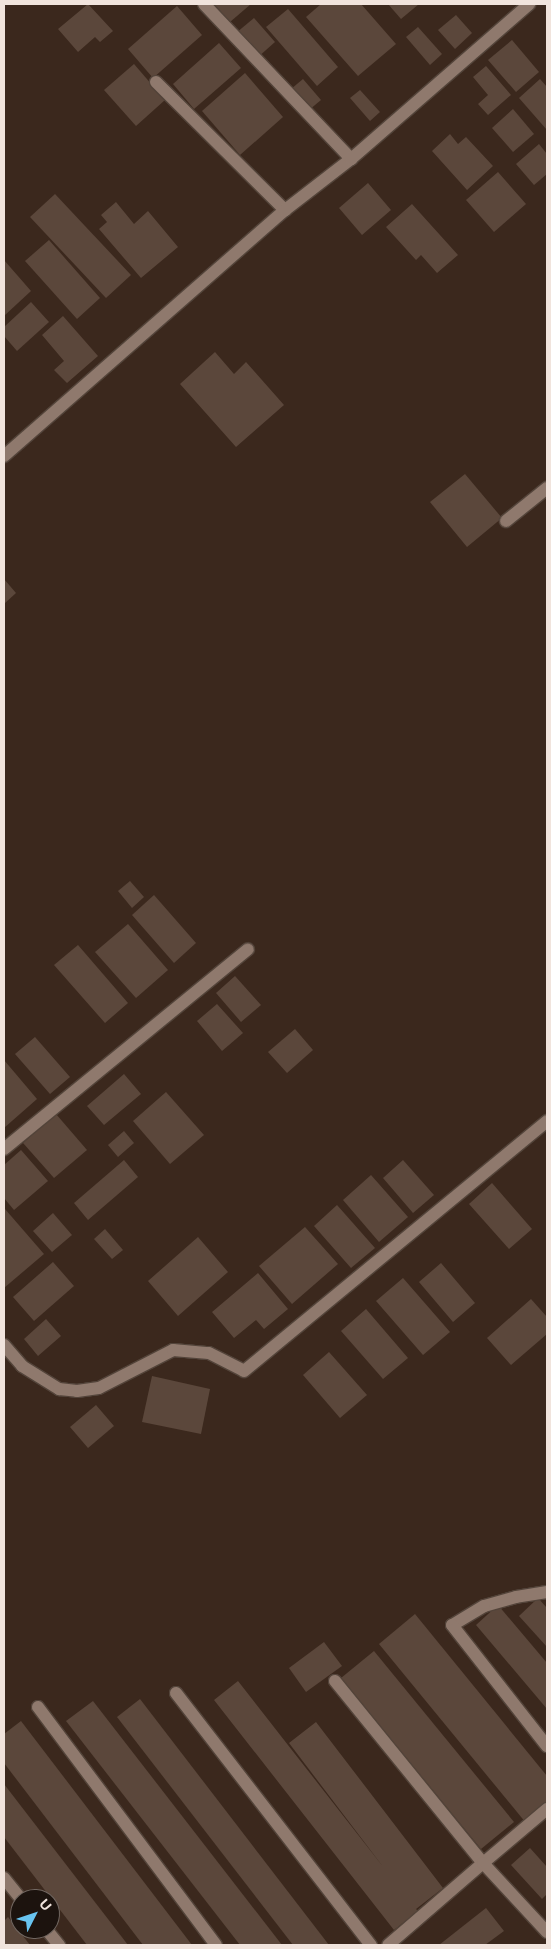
<!DOCTYPE html>
<style>
body{margin:0}
#map{position:relative;width:551px;height:1949px;overflow:hidden;background:#3b281d;font-family:Arial,sans-serif}
div>[style]{position:absolute}
.building>*{inset:0;background:#5b473b}
.roads{filter:drop-shadow(1px 0 #53443a) drop-shadow(-1px 0 #53443a) drop-shadow(0 1px #53443a) drop-shadow(0 -1px #53443a)}
.minor>*{height:12px;margin:-6px;padding:0 6px;transform-origin:6px;border-radius:6px;background:#8f796d}
span{translate:-50% -50%;white-space:nowrap;text-align:center;line-height:1.15;-webkit-text-stroke:4px #1c130e;paint-order:stroke}
.frame{position:absolute;inset:0;border:5px solid #f1e4dd;pointer-events:none}
.north{position:absolute;left:10px;top:1889px;width:50px;height:50px;box-sizing:border-box;background:#1c130e;border:1px solid #716761;border-radius:50%;rotate:49deg;font-size:14px;font-weight:700;line-height:20px;text-align:center;color:#f1e4dd}
.north::after{content:'';display:block;margin:auto;width:18px;height:22px;background:#68c4f0;clip-path:polygon(50% 0,100% 100%,50% 72%,0 100%)}
</style>
<div id="map">
<div class="building">
<div style="clip-path:polygon(88px 4px,113px 31px,100px 42px,95px 37px,78px 52px,58px 29px)"></div>
<div style="clip-path:polygon(214px 4px,251px 4px,230px 22px)"></div>
<div style="clip-path:polygon(321px 4px,361px 4px,396px 44px,358px 76px,306px 17px)"></div>
<div style="clip-path:polygon(388px 4px,419px 4px,401px 19px)"></div>
<div style="clip-path:polygon(177px 6px,202px 35px,153px 78px,128px 49px)"></div>
<div style="clip-path:polygon(288px 9px,338px 67px,317px 86px,266px 27px)"></div>
<div style="clip-path:polygon(456px 15px,472px 33px,455px 49px,438px 30px)"></div>
<div style="clip-path:polygon(254px 18px,275px 42px,257px 58px,236px 33px)"></div>
<div style="clip-path:polygon(418px 27px,442px 54px,430px 65px,406px 37px)"></div>
<div style="clip-path:polygon(512px 40px,539px 72px,516px 92px,488px 60px)"></div>
<div style="clip-path:polygon(219px 43px,241px 68px,194px 109px,173px 84px)"></div>
<div style="clip-path:polygon(134px 64px,165px 100px,136px 126px,104px 90px)"></div>
<div style="clip-path:polygon(486px 66px,511px 95px,488px 115px,478px 104px,488px 95px,473px 77px)"></div>
<div style="clip-path:polygon(245px 73px,283px 117px,240px 155px,202px 111px)"></div>
<div style="clip-path:polygon(303px 79px,321px 100px,309px 110px,291px 89px)"></div>
<div style="clip-path:polygon(540px 79px,547px 87px,547px 130px,519px 98px)"></div>
<div style="clip-path:polygon(360px 90px,380px 112px,370px 121px,350px 98px)"></div>
<div style="clip-path:polygon(513px 109px,534px 134px,513px 152px,492px 128px)"></div>
<div style="clip-path:polygon(450px 134px,458px 144px,466px 137px,493px 166px,467px 190px,432px 151px)"></div>
<div style="clip-path:polygon(539px 144px,547px 154px,547px 174px,534px 185px,516px 164px)"></div>
<div style="clip-path:polygon(498px 172px,526px 204px,494px 232px,466px 200px)"></div>
<div style="clip-path:polygon(368px 183px,391px 210px,362px 235px,339px 208px)"></div>
<div style="clip-path:polygon(55px 194px,131px 275px,106px 298px,30px 217px)"></div>
<div style="clip-path:polygon(116px 202px,134px 224px,148px 211px,178px 247px,141px 278px,99px 229px,107px 222px,101px 215px)"></div>
<div style="clip-path:polygon(412px 204px,458px 255px,437px 273px,421px 255px,416px 260px,386px 227px)"></div>
<div style="clip-path:polygon(49px 240px,100px 298px,77px 319px,25px 261px)"></div>
<div style="clip-path:polygon(4px 260px,31px 291px,4px 316px)"></div>
<div style="clip-path:polygon(31px 302px,49px 322px,17px 351px,4px 336px,4px 327px)"></div>
<div style="clip-path:polygon(63px 316px,98px 356px,67px 383px,54px 370px,64px 361px,42px 335px)"></div>
<div style="clip-path:polygon(215px 352px,234px 374px,246px 362px,284px 405px,236px 447px,180px 384px)"></div>
<div style="clip-path:polygon(465px 474px,502px 518px,467px 547px,430px 502px)"></div>
<div style="clip-path:polygon(4px 579px,16px 593px,4px 604px)"></div>
<div style="clip-path:polygon(130px 881px,144px 897px,132px 908px,118px 891px)"></div>
<div style="clip-path:polygon(154px 895px,196px 943px,174px 963px,132px 915px)"></div>
<div style="clip-path:polygon(128px 924px,168px 970px,136px 998px,95px 952px)"></div>
<div style="clip-path:polygon(78px 945px,128px 1003px,105px 1023px,54px 965px)"></div>
<div style="clip-path:polygon(235px 976px,261px 1005px,241px 1022px,216px 993px)"></div>
<div style="clip-path:polygon(217px 1004px,243px 1033px,222px 1051px,197px 1021px)"></div>
<div style="clip-path:polygon(295px 1029px,313px 1050px,287px 1073px,268px 1052px)"></div>
<div style="clip-path:polygon(35px 1037px,70px 1077px,50px 1094px,15px 1054px)"></div>
<div style="clip-path:polygon(4px 1060px,37px 1099px,4px 1128px)"></div>
<div style="clip-path:polygon(124px 1074px,141px 1094px,104px 1125px,87px 1106px)"></div>
<div style="clip-path:polygon(166px 1092px,204px 1135px,170px 1164px,133px 1121px)"></div>
<div style="clip-path:polygon(56px 1114px,87px 1150px,54px 1178px,23px 1143px)"></div>
<div style="clip-path:polygon(124px 1131px,134px 1143px,118px 1157px,108px 1145px)"></div>
<div style="clip-path:polygon(21px 1150px,48px 1181px,14px 1210px,4px 1198px,4px 1165px)"></div>
<div style="clip-path:polygon(124px 1160px,138px 1177px,88px 1220px,74px 1203px)"></div>
<div style="clip-path:polygon(403px 1160px,434px 1195px,413px 1213px,383px 1178px)"></div>
<div style="clip-path:polygon(371px 1175px,408px 1217px,379px 1242px,343px 1200px)"></div>
<div style="clip-path:polygon(492px 1183px,532px 1229px,509px 1249px,469px 1204px)"></div>
<div style="clip-path:polygon(337px 1205px,375px 1248px,351px 1268px,314px 1226px)"></div>
<div style="clip-path:polygon(5px 1209px,44px 1254px,4px 1288px,4px 1210px)"></div>
<div style="clip-path:polygon(53px 1213px,72px 1235px,52px 1252px,33px 1231px)"></div>
<div style="clip-path:polygon(305px 1227px,338px 1264px,292px 1304px,259px 1266px)"></div>
<div style="clip-path:polygon(105px 1229px,123px 1250px,112px 1259px,94px 1239px)"></div>
<div style="clip-path:polygon(198px 1237px,228px 1272px,178px 1316px,148px 1281px)"></div>
<div style="clip-path:polygon(53px 1262px,74px 1286px,34px 1321px,13px 1297px)"></div>
<div style="clip-path:polygon(441px 1263px,475px 1303px,453px 1322px,419px 1282px)"></div>
<div style="clip-path:polygon(258px 1273px,288px 1309px,264px 1329px,256px 1320px,234px 1338px,212px 1312px)"></div>
<div style="clip-path:polygon(403px 1278px,450px 1332px,423px 1355px,376px 1301px)"></div>
<div style="clip-path:polygon(531px 1299px,547px 1317px,547px 1334px,511px 1365px,487px 1338px)"></div>
<div style="clip-path:polygon(366px 1309px,408px 1358px,383px 1379px,341px 1331px)"></div>
<div style="clip-path:polygon(46px 1319px,61px 1336px,38px 1356px,24px 1339px)"></div>
<div style="clip-path:polygon(329px 1352px,367px 1395px,340px 1418px,303px 1375px)"></div>
<div style="clip-path:polygon(152px 1376px,210px 1389px,201px 1434px,142px 1422px)"></div>
<div style="clip-path:polygon(96px 1405px,114px 1426px,88px 1448px,70px 1427px)"></div>
<div style="clip-path:polygon(538px 1598px,547px 1608px,547px 1647px,519px 1616px)"></div>
<div style="clip-path:polygon(498px 1605px,547px 1663px,547px 1709px,476px 1625px)"></div>
<div style="clip-path:polygon(415px 1614px,547px 1776px,547px 1806px,526px 1823px,379px 1644px)"></div>
<div style="clip-path:polygon(324px 1642px,342px 1666px,306px 1692px,289px 1668px)"></div>
<div style="clip-path:polygon(374px 1651px,514px 1822px,481px 1849px,341px 1678px)"></div>
<div style="clip-path:polygon(238px 1681px,384px 1868px,289px 1743px,316px 1722px,443px 1888px,416px 1909px,418px 1911px,394px 1930px,214px 1700px)"></div>
<div style="clip-path:polygon(140px 1699px,329px 1945px,293px 1945px,117px 1717px)"></div>
<div style="clip-path:polygon(93px 1701px,282px 1945px,240px 1945px,66px 1721px)"></div>
<div style="clip-path:polygon(21px 1721px,192px 1945px,143px 1945px,4px 1763px,4px 1734px)"></div>
<div style="clip-path:polygon(4px 1784px,128px 1945px,87px 1945px,4px 1837px)"></div>
<div style="clip-path:polygon(530px 1848px,547px 1867px,547px 1894px,542px 1899px,511px 1865px)"></div>
<div style="clip-path:polygon(486px 1908px,504px 1931px,485px 1945px,439px 1945px)"></div>
<div style="clip-path:polygon(8px 1917px,30px 1945px,4px 1945px,4px 1921px)"></div>
</div>
<div class="roads">
<div class="minor">
<div style="left:204px;top:4px;width:214px;rotate:46.5deg"></div>
<div style="left:156px;top:82px;width:182px;rotate:44.8deg"></div>
<div style="left:4px;top:456px;width:373px;rotate:-41.2deg"></div>
<div style="left:285px;top:210px;width:83px;rotate:-37.7deg"></div>
<div style="left:351px;top:159px;width:236px;rotate:-41deg"></div>
<div style="left:506px;top:521px;width:53px;rotate:-38.8deg"></div>
<div style="left:4px;top:1149px;width:315px;rotate:-39.3deg"></div>
<div style="left:4px;top:1345px;width:28px;rotate:49deg"></div>
<div style="left:22px;top:1366px;width:44px;rotate:31.9deg"></div>
<div style="left:59px;top:1389px;width:18px;rotate:6deg"></div>
<div style="left:77px;top:1391px;width:22px;rotate:-8deg"></div>
<div style="left:99px;top:1388px;width:83px;rotate:-27.2deg"></div>
<div style="left:173px;top:1350px;width:36px;rotate:5deg"></div>
<div style="left:209px;top:1353px;width:39px;rotate:27deg"></div>
<div style="left:244px;top:1371px;width:393px;rotate:-39.5deg"></div>
<div style="left:547px;top:1592px;width:31px;rotate:171deg"></div>
<div style="left:516px;top:1597px;width:33px;rotate:164deg"></div>
<div style="left:484px;top:1606px;width:37px;rotate:149deg"></div>
<div style="left:452px;top:1625px;width:154px;rotate:51.9deg"></div>
<div style="left:335px;top:1681px;width:235px;rotate:50.9deg"></div>
<div style="left:483px;top:1863px;width:125px;rotate:139.2deg"></div>
<div style="left:176px;top:1693px;width:319px;rotate:52.3deg"></div>
<div style="left:38px;top:1707px;width:297px;rotate:53.2deg"></div>
<div style="left:547px;top:1809px;width:84px;rotate:139.8deg"></div>
<div style="left:483px;top:1863px;width:94px;rotate:47.2deg"></div>
<div style="left:4px;top:1878px;width:27px;rotate:51deg"></div>
<div style="left:46px;top:1929px;width:21px;rotate:51deg"></div>
</div>
</div>
<div class="frame"></div>
<div class="north">U</div>
</div>
